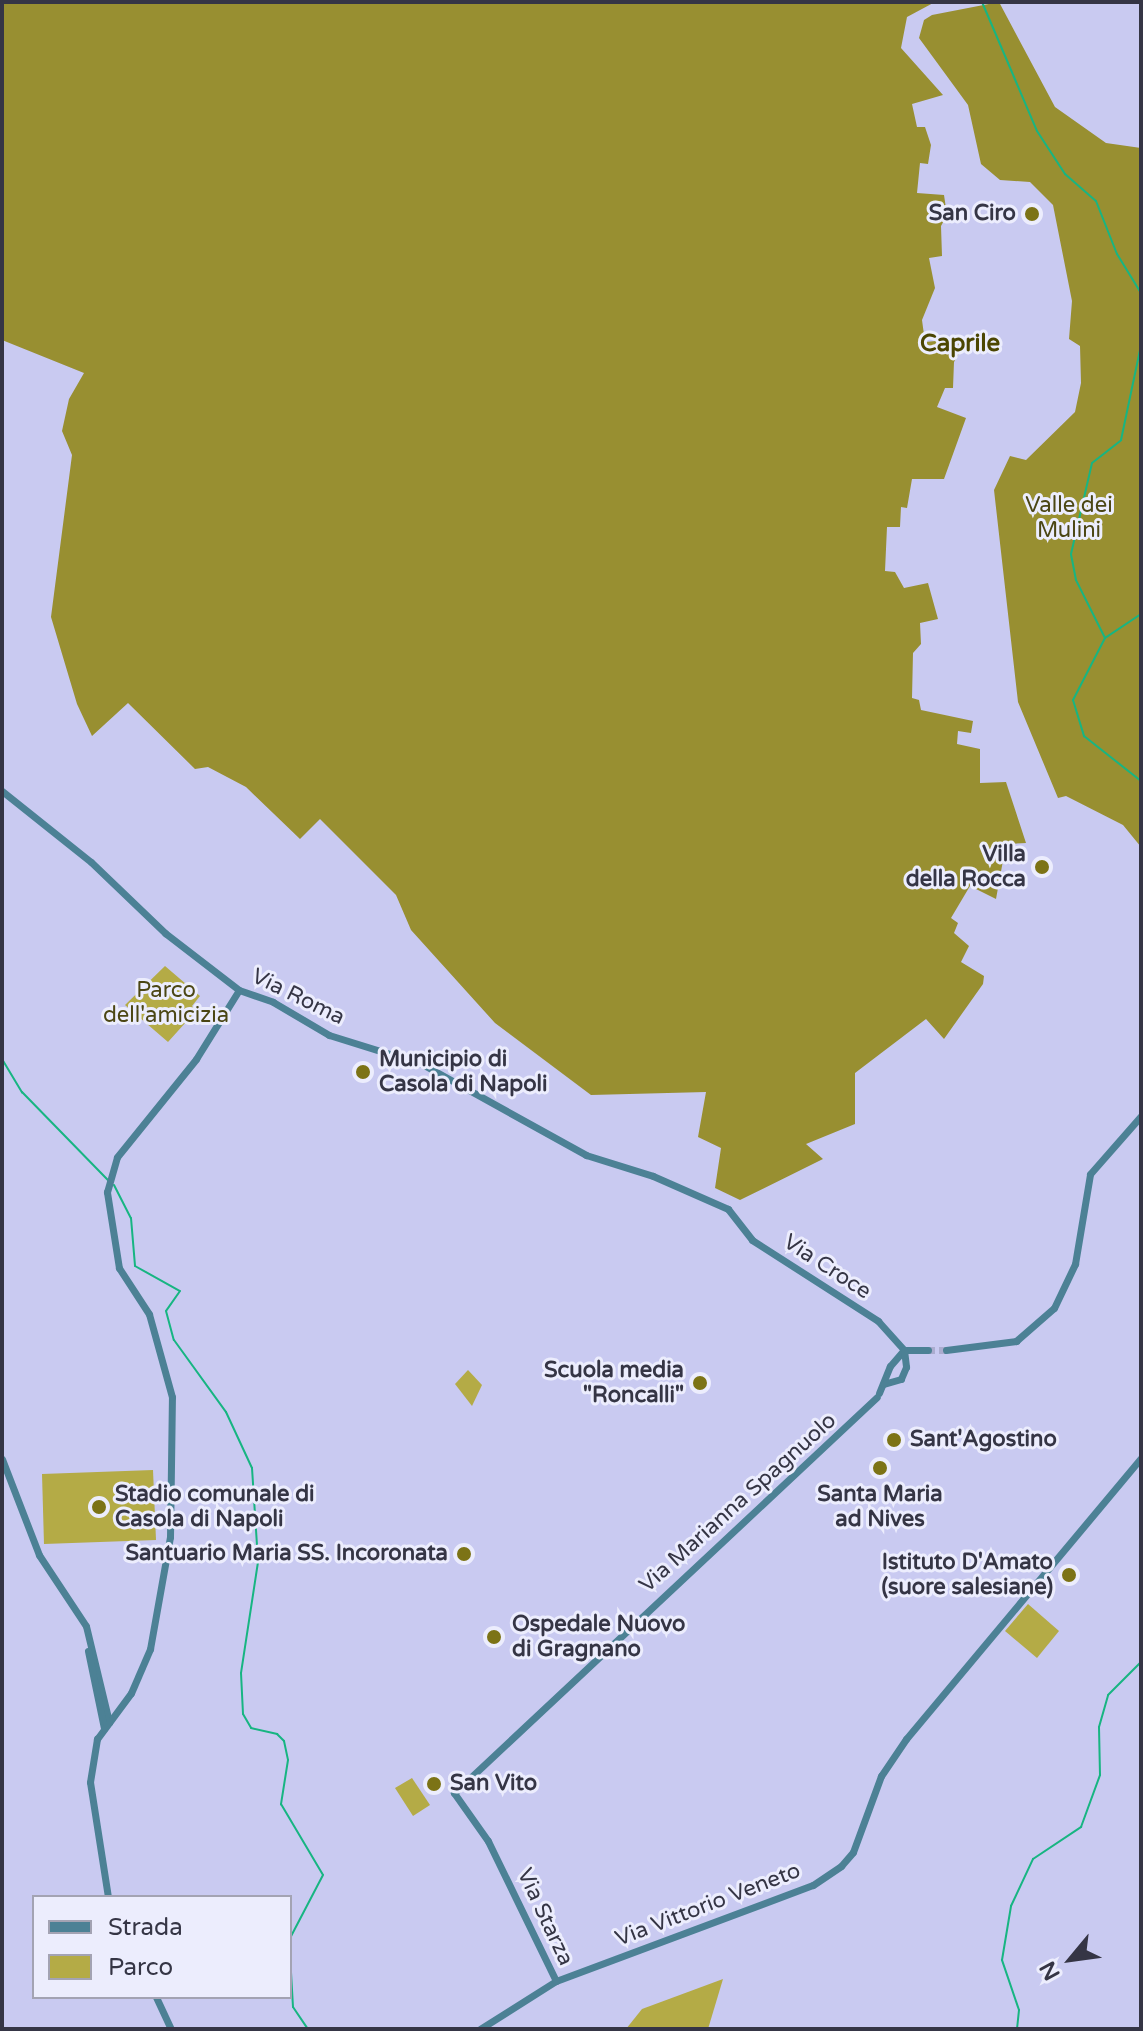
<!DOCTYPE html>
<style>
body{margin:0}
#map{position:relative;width:1143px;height:2031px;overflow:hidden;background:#c9caf1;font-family:"Varela Round",sans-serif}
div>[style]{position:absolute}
.green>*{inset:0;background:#b4ab46}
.forest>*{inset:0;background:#988f31}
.stream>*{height:2px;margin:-1px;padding:0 1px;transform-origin:1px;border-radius:1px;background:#17b582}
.minor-tunnel>*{height:7px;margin-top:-3.5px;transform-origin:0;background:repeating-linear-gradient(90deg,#abaccf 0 7px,transparent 0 10.5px)}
.minor>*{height:7px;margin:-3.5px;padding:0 3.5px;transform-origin:3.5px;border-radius:3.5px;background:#4c8195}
.dots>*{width:22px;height:22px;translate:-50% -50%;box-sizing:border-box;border:4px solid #ecedfd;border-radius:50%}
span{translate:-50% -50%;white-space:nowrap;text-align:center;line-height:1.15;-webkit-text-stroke:6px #ecedfd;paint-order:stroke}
.poi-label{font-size:22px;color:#353545;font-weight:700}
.right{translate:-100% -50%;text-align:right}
.left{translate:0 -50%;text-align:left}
.park-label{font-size:22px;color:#4b4614}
.street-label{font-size:22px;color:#353545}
.neighbourhood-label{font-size:24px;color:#4b4502;font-weight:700}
.frame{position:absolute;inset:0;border:4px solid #353545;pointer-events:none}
.legend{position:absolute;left:32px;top:1895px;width:260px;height:104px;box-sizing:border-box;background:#ecedfd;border:2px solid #a3a3b3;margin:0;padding:10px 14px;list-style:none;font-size:24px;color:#353545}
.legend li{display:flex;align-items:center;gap:16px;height:40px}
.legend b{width:40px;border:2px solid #a3a3b3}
.north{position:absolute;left:1031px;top:1919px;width:80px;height:80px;-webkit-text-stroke:6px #ecedfd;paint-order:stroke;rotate:241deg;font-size:22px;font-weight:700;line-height:32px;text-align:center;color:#353545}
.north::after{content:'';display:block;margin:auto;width:28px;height:36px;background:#353545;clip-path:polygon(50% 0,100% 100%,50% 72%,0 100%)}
</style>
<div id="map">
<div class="green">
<div style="clip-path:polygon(165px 966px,200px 996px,192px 1006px,196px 1011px,168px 1042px,125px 1005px)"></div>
<div style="clip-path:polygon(468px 1370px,482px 1385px,472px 1406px,455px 1384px)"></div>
<div style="clip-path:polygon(153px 1470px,156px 1540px,44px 1544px,42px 1474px)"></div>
<div style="clip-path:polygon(1028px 1604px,1059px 1631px,1037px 1658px,1005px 1631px)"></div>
<div style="clip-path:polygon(412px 1778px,430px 1805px,413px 1816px,395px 1788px)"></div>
<div style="clip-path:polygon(723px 1979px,708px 2029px,626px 2029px,642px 2009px)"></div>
</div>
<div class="forest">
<div style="clip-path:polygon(2px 2px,935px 2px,907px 17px,901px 48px,943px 95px,912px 104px,917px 127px,925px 127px,931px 145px,928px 164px,920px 163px,917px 193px,944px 195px,947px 215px,941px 226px,942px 256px,929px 258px,935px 288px,922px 320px,925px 342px,968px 338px,954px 362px,953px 388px,945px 388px,937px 407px,966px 418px,944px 479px,912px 479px,907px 508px,901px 507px,900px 527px,887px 527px,885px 571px,895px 572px,904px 588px,928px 583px,938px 619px,920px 623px,921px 644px,913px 653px,912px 698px,919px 700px,921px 710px,973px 721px,971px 733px,958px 731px,957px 744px,980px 749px,980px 783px,1006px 782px,1026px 843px,1006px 844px,996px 899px,970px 886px,951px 918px,958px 923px,954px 933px,969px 946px,961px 962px,984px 976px,983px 984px,944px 1039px,926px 1019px,855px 1073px,855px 1124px,806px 1144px,823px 1159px,740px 1200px,715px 1188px,721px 1148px,698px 1137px,706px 1092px,591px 1095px,495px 1023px,411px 930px,396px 895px,320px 819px,300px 839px,246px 787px,208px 767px,195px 769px,128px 703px,92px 736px,77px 704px,51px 617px,72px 455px,62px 431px,69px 399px,84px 373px,2px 340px)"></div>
<div style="clip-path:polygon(999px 2px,1055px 107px,1106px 143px,1141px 148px,1141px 847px,1123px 825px,1066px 796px,1058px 798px,1018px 702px,994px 490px,1010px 456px,1026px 460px,1075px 412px,1081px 383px,1080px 346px,1069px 339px,1072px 301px,1053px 205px,1030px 182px,1000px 180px,981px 164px,968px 105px,919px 38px,924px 20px,932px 15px)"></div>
</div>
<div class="stream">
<div style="left:982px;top:2px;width:140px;rotate:66.9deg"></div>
<div style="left:1037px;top:131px;width:51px;rotate:56.9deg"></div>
<div style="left:1065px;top:174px;width:41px;rotate:41.1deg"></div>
<div style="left:1096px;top:201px;width:57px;rotate:68.4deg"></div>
<div style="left:1117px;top:254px;width:46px;rotate:58.4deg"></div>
<div style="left:1141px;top:614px;width:43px;rotate:146.3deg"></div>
<div style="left:1105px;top:638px;width:70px;rotate:117.3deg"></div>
<div style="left:1073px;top:700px;width:38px;rotate:73deg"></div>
<div style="left:1084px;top:736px;width:73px;rotate:38.3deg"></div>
<div style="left:1105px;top:638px;width:65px;rotate:-116.6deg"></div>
<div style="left:1076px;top:580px;width:26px;rotate:-101deg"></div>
<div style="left:1071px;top:554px;width:93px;rotate:-77deg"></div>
<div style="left:1092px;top:463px;width:37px;rotate:-38deg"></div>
<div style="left:1121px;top:440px;width:97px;rotate:-78.1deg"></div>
<div style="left:2px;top:1059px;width:39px;rotate:59deg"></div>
<div style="left:22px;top:1092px;width:124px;rotate:45.7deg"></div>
<div style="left:114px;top:1185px;width:37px;rotate:63deg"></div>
<div style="left:131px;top:1218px;width:48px;rotate:85.2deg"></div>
<div style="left:135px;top:1266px;width:51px;rotate:29.1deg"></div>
<div style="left:180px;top:1291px;width:24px;rotate:125deg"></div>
<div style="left:166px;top:1311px;width:30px;rotate:75deg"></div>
<div style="left:174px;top:1340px;width:89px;rotate:54.2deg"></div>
<div style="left:226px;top:1412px;width:62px;rotate:65.1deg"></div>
<div style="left:252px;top:1468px;width:94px;rotate:86.3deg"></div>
<div style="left:258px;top:1562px;width:112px;rotate:98.7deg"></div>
<div style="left:241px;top:1673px;width:41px;rotate:87.2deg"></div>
<div style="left:243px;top:1714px;width:16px;rotate:60deg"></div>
<div style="left:251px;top:1728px;width:27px;rotate:13deg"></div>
<div style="left:277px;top:1734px;width:10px;rotate:45deg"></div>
<div style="left:284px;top:1741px;width:19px;rotate:78deg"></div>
<div style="left:288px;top:1760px;width:45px;rotate:99deg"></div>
<div style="left:281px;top:1804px;width:82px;rotate:59.4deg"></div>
<div style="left:323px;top:1875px;width:71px;rotate:117.6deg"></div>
<div style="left:290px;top:1955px;width:52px;rotate:86.7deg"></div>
<div style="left:293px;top:2007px;width:27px;rotate:56deg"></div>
<div style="left:1017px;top:2029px;width:19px;rotate:-84deg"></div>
<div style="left:1019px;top:2010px;width:53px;rotate:-108.8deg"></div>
<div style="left:1002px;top:1960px;width:55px;rotate:-80.5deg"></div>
<div style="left:1011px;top:1906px;width:52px;rotate:-64.9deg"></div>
<div style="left:1033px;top:1859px;width:58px;rotate:-33.7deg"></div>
<div style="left:1081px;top:1827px;width:55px;rotate:-69.9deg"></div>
<div style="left:1100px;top:1775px;width:48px;rotate:-91.2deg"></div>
<div style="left:1099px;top:1727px;width:33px;rotate:-74deg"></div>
<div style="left:1108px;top:1695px;width:47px;rotate:-45deg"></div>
</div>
<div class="minor-tunnel">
<div style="left:928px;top:1350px;width:18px"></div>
</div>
<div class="minor">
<div style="left:2px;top:791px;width:114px;rotate:38.6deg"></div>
<div style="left:91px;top:862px;width:103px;rotate:43.8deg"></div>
<div style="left:165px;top:933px;width:93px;rotate:37.6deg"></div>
<div style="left:239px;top:990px;width:36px;rotate:19deg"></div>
<div style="left:273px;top:1002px;width:65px;rotate:30.5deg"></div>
<div style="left:329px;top:1035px;width:97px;rotate:17.3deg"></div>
<div style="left:422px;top:1064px;width:188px;rotate:29deg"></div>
<div style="left:586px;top:1155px;width:70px;rotate:17.4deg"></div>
<div style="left:653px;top:1176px;width:82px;rotate:23.7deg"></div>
<div style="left:728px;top:1209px;width:39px;rotate:52deg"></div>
<div style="left:752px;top:1240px;width:150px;rotate:32.7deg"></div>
<div style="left:878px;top:1321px;width:39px;rotate:48deg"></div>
<div style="left:904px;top:1350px;width:24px"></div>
<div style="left:946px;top:1350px;width:71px;rotate:-7.3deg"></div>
<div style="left:1016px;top:1341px;width:50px;rotate:-41deg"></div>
<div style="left:1054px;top:1308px;width:49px;rotate:-64.5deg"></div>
<div style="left:1075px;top:1264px;width:91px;rotate:-80.5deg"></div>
<div style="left:1090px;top:1174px;width:77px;rotate:-48.7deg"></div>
<div style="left:879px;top:1393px;width:29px;rotate:-68deg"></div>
<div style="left:890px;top:1366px;width:21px;rotate:-49deg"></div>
<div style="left:904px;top:1350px;width:17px;rotate:83deg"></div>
<div style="left:906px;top:1367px;width:13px;rotate:113deg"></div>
<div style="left:901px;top:1379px;width:18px;rotate:164deg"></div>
<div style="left:2px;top:1459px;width:103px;rotate:68.9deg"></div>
<div style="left:39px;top:1555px;width:85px;rotate:56.5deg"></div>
<div style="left:86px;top:1626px;width:99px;rotate:76.5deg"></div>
<div style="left:88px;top:1651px;width:79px;rotate:78.3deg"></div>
<div style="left:108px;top:1897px;width:116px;rotate:-98.9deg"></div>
<div style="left:90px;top:1782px;width:44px;rotate:-80.8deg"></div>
<div style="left:97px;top:1739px;width:57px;rotate:-53.5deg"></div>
<div style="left:131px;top:1693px;width:48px;rotate:-66.6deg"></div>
<div style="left:150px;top:1649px;width:114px;rotate:-79.9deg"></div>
<div style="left:170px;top:1537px;width:140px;rotate:-89.2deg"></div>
<div style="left:172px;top:1397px;width:86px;rotate:-105.5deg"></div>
<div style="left:149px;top:1314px;width:55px;rotate:-123.1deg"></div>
<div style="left:119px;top:1268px;width:77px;rotate:-99deg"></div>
<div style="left:107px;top:1192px;width:36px;rotate:-74deg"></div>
<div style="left:117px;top:1157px;width:126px;rotate:-51.1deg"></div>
<div style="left:196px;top:1059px;width:81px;rotate:-58.1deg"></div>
<div style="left:556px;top:1981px;width:274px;rotate:-20.5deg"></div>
<div style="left:813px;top:1885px;width:34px;rotate:-34deg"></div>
<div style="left:841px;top:1866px;width:18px;rotate:-49deg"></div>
<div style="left:853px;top:1852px;width:81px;rotate:-69.8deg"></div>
<div style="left:881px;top:1776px;width:45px;rotate:-56deg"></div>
<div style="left:906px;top:1739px;width:366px;rotate:-50.1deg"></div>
<div style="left:156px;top:1997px;width:35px;rotate:65deg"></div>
<div style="left:480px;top:2029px;width:90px;rotate:-32.3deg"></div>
<div style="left:556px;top:1981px;width:156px;rotate:-115.9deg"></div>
<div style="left:488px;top:1841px;width:59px;rotate:-125.3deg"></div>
<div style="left:454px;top:1793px;width:579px;rotate:-43.11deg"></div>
</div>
<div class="dots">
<div style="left:1032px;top:214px;background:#7c7316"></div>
<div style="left:1042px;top:867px;background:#7c7316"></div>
<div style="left:363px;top:1072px;background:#7c7316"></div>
<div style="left:700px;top:1383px;background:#7c7316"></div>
<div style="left:894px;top:1440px;background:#7c7316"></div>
<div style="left:880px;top:1468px;background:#7c7316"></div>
<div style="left:99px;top:1507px;background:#7c7316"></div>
<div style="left:464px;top:1554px;background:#7c7316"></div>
<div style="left:1069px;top:1575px;background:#7c7316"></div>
<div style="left:494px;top:1637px;background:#7c7316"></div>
<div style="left:434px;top:1784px;background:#7c7316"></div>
</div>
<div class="poi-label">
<span class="right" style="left:1016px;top:214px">San Ciro</span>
<span class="right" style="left:1026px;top:867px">Villa<br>della Rocca</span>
<span class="left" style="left:379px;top:1072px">Municipio di<br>Casola di Napoli</span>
<span class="right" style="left:684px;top:1383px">Scuola media<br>"Roncalli"</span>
<span class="left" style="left:910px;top:1440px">Sant'Agostino</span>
<span class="left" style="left:115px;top:1507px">Stadio comunale di<br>Casola di Napoli</span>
<span style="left:880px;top:1507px">Santa Maria<br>ad Nives</span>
<span class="right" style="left:448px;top:1554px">Santuario Maria SS. Incoronata</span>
<span class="right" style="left:1053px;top:1575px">Istituto D'Amato<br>(suore salesiane)</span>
<span class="left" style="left:512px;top:1637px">Ospedale Nuovo<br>di Gragnano</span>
<span class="left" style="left:450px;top:1784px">San Vito</span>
</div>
<div class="park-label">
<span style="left:1069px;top:518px">Valle dei<br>Mulini</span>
<span style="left:166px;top:1003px">Parco<br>dell'amicizia</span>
</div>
<div class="street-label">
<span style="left:298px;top:997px;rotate:26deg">Via Roma</span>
<span style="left:827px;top:1267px;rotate:33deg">Via Croce</span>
<span style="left:738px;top:1503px;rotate:-42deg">Via Marianna Spagnuolo</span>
<span style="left:708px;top:1905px;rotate:-21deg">Via Vittorio Veneto</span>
<span style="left:545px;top:1917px;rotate:65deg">Via Starza</span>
</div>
<div class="neighbourhood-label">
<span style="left:960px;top:344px">Caprile</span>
</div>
<div class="frame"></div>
<ul class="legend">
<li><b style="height:10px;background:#4c8195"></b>Strada</li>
<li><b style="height:22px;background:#b4ab46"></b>Parco</li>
</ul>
<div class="north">N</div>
</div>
